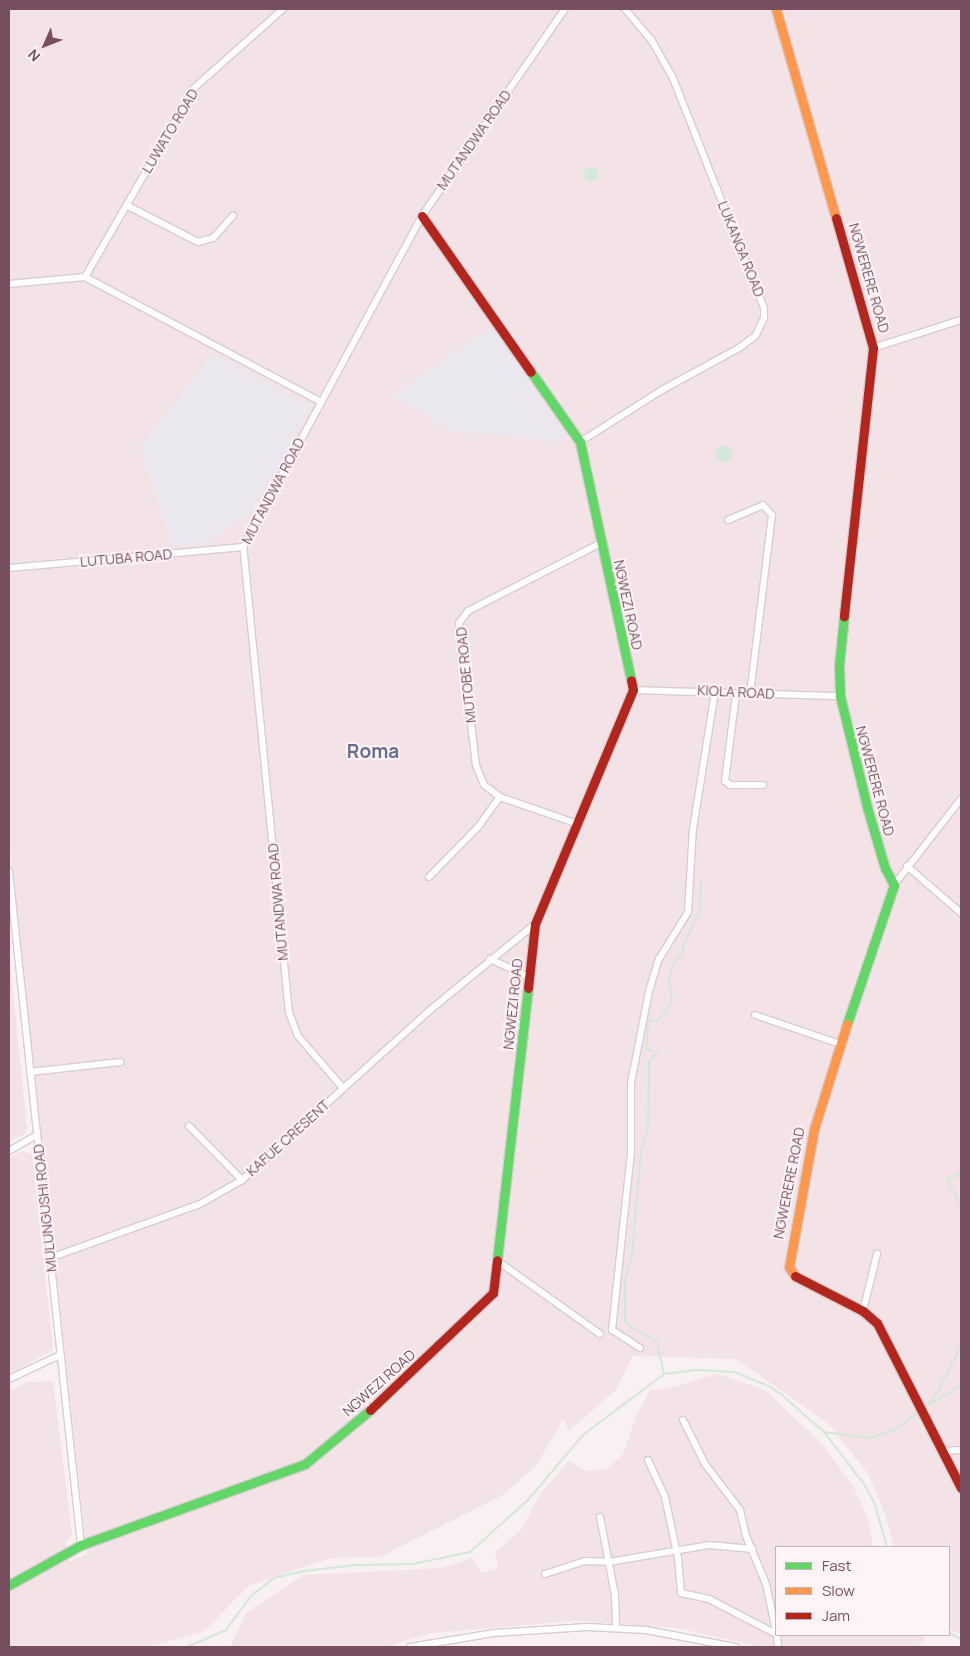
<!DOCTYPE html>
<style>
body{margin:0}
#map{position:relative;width:970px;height:1656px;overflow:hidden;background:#f8f0f1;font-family:Manrope,sans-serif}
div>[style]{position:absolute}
.residential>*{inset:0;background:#f3e3e7}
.education>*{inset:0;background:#eae7ef}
.water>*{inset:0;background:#d2e8d8}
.round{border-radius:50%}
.stream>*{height:2px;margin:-1px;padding:0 1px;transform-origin:1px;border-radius:1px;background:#d2e8d8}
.roads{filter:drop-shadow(1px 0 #d7cdd1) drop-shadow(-1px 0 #d7cdd1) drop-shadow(0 1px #d7cdd1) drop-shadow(0 -1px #d7cdd1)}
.street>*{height:6px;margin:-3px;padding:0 3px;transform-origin:3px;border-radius:3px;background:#fefdfd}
.fast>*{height:9px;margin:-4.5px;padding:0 4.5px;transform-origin:4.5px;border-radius:4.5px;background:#63d668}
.slow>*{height:9px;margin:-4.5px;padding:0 4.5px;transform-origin:4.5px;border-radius:4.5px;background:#ff974d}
.jam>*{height:9px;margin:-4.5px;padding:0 4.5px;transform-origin:4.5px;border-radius:4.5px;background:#b3261e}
span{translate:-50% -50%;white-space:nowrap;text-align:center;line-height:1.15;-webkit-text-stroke:4px #fef3f5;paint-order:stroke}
.street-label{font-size:14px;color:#774f61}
.district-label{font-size:19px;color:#686e92;font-weight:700}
.frame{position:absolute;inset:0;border:10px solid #774f61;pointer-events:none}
.legend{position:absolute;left:775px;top:1546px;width:175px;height:90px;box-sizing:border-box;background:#fef3f5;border:1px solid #c8b1ba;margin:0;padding:6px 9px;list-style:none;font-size:15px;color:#774f61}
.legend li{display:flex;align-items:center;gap:10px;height:25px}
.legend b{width:25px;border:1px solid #c8b1ba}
.north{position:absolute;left:20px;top:20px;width:50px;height:50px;-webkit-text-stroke:4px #fef3f5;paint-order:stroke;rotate:226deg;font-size:14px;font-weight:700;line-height:20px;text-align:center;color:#774f61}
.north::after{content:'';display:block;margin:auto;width:18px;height:22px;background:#774f61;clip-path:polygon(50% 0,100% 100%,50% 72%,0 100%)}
</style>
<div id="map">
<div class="residential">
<div style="clip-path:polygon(9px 9px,961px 9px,961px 1634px,949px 1629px,949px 1547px,894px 1547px,887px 1520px,869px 1475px,829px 1424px,736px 1359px,633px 1356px,616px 1390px,569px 1431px,563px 1419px,536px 1466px,501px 1496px,380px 1557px,331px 1558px,248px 1586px,205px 1631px,149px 1647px,9px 1647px,9px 1392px,27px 1382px,53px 1381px,72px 1535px,66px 1543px,70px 1561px,87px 1554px,9px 843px)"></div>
<div style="clip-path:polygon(9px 949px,27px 1128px,26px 1133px,9px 1142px)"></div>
<div style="clip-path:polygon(22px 1151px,32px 1154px,53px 1350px,9px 1374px,9px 1158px)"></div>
<div style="clip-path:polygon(717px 1374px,765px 1390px,823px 1445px,854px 1488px,868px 1519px,873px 1547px,776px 1547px,776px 1635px,923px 1635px,926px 1638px,916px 1647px,762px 1647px,677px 1628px,575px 1621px,432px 1633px,385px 1647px,230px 1647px,246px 1613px,304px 1575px,442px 1568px,473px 1558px,481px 1573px,498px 1568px,495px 1553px,522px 1529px,540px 1494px,569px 1461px,587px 1471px,606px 1469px,623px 1454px,637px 1414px,650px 1390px,667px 1389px)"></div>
</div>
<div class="education">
<div style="clip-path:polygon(492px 327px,565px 434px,565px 442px,453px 431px,391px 396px)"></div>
<div style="clip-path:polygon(213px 353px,312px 407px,251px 512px,206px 543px,172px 546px,140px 446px)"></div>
</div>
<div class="water">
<div class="round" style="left:584px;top:167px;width:14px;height:14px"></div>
<div class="round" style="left:716px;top:446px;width:16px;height:16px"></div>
</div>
<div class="stream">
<div style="left:961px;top:1173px;width:15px;rotate:152deg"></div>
<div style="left:948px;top:1180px;width:31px;rotate:65deg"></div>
<div style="left:664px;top:1374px;width:33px;rotate:-102deg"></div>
<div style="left:657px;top:1342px;width:37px;rotate:-149deg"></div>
<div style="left:625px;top:1323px;width:42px;rotate:-90deg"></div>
<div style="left:625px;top:1281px;width:26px;rotate:-74deg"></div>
<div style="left:632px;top:1256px;width:104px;rotate:-85.1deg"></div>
<div style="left:641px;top:1152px;width:24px;rotate:-73deg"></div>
<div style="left:648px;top:1129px;width:67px;rotate:-89.1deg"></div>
<div style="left:649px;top:1062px;width:12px;rotate:-48deg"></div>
<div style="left:657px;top:1053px;width:12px;rotate:-156deg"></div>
<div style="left:646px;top:1048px;width:28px;rotate:-84deg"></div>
<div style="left:649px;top:1020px;width:8px;rotate:7deg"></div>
<div style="left:657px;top:1021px;width:8px;rotate:-45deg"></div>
<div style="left:663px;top:1015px;width:17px;rotate:-59deg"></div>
<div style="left:672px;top:1000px;width:21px;rotate:-98deg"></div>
<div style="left:669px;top:979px;width:16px;rotate:-76deg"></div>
<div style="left:673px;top:963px;width:13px;rotate:-45deg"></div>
<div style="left:682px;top:954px;width:8px;rotate:-83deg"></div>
<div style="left:683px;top:946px;width:41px;rotate:-65.3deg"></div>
<div style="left:700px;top:909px;width:29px;rotate:-88deg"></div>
<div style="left:931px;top:1404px;width:36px;rotate:-32deg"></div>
<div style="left:925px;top:1408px;width:17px;rotate:-50deg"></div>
<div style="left:936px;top:1395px;width:55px;rotate:-63deg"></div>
<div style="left:824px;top:1432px;width:46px;rotate:7.4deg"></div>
<div style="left:870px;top:1438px;width:26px;rotate:-18deg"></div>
<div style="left:895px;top:1430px;width:30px;rotate:-37deg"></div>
<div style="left:949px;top:1633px;width:13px;rotate:27deg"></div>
<div style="left:187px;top:1647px;width:43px;rotate:-23.6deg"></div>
<div style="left:226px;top:1630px;width:42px;rotate:-53.7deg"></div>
<div style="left:251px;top:1596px;width:29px;rotate:-38deg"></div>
<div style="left:274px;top:1578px;width:31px;rotate:-13deg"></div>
<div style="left:304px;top:1571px;width:51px;rotate:-6.7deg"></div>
<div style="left:355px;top:1565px;width:58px;rotate:-1deg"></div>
<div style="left:413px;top:1564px;width:58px;rotate:-11.9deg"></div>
<div style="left:470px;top:1552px;width:78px;rotate:-41.9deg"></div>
<div style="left:528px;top:1500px;width:85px;rotate:-49.8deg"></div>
<div style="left:583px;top:1435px;width:101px;rotate:-37deg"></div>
<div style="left:664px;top:1374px;width:33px;rotate:-7deg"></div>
<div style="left:697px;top:1370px;width:37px;rotate:3deg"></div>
<div style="left:734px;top:1372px;width:38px;rotate:22deg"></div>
<div style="left:769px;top:1386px;width:16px;rotate:35deg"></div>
<div style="left:782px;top:1395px;width:56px;rotate:41.4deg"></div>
<div style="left:824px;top:1432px;width:66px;rotate:52.4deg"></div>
<div style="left:864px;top:1484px;width:21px;rotate:61deg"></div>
<div style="left:874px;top:1502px;width:47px;rotate:73.9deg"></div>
</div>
<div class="roads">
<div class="street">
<div style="left:126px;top:205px;width:81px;rotate:27.2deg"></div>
<div style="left:198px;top:242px;width:16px;rotate:-15deg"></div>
<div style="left:213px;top:238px;width:30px;rotate:-48deg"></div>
<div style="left:85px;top:277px;width:218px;rotate:-60deg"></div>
<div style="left:194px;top:88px;width:119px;rotate:-41.6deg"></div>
<div style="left:9px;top:284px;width:76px;rotate:-5.3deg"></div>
<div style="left:85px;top:277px;width:267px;rotate:27.9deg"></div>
<div style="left:873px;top:348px;width:92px;rotate:-17.7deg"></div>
<div style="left:580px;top:442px;width:97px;rotate:-32.4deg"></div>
<div style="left:662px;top:390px;width:88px;rotate:-28.6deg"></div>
<div style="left:739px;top:348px;width:21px;rotate:-37deg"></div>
<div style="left:756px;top:335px;width:19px;rotate:-65deg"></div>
<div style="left:764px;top:318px;width:10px;rotate:-90deg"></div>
<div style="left:764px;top:308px;width:247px;rotate:-111.6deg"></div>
<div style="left:673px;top:78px;width:43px;rotate:-119.6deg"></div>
<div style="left:652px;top:41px;width:42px;rotate:-130.2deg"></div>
<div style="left:728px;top:520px;width:38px;rotate:-23deg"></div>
<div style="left:763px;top:505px;width:13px;rotate:48deg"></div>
<div style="left:772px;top:515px;width:179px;rotate:97deg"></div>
<div style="left:9px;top:568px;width:235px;rotate:-5.1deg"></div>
<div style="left:633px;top:690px;width:207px;rotate:1.7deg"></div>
<div style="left:736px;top:694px;width:88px;rotate:97.2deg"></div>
<div style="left:725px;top:781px;width:6px;rotate:39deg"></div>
<div style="left:730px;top:785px;width:33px"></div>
<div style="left:578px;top:824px;width:83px;rotate:-160.9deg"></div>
<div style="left:500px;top:797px;width:20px;rotate:-143deg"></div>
<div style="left:484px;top:785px;width:22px;rotate:-112deg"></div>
<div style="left:476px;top:765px;width:143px;rotate:-96.8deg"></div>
<div style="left:459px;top:623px;width:15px;rotate:-53deg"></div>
<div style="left:468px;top:611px;width:149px;rotate:-27.1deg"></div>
<div style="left:907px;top:866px;width:72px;rotate:41deg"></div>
<div style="left:9px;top:871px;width:678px;rotate:83.9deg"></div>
<div style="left:429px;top:877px;width:70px;rotate:-45.6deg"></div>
<div style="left:478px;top:827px;width:37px;rotate:-54deg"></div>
<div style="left:894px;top:885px;width:109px;rotate:-52.1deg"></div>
<div style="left:490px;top:959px;width:43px;rotate:24.8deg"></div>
<div style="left:755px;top:1015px;width:90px;rotate:18.8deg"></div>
<div style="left:30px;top:1072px;width:91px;rotate:-6.3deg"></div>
<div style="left:343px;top:1088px;width:69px;rotate:-130.9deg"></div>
<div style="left:298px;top:1036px;width:25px;rotate:-111deg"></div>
<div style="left:289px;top:1013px;width:468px;rotate:-95.6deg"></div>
<div style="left:243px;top:547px;width:376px;rotate:-61.6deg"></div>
<div style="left:422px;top:216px;width:252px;rotate:-55.4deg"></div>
<div style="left:189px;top:1126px;width:76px;rotate:45.5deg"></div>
<div style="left:9px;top:1151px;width:32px;rotate:-30deg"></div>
<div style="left:50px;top:1258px;width:159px;rotate:-19.8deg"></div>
<div style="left:200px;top:1204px;width:48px;rotate:-29.7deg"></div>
<div style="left:242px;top:1180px;width:252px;rotate:-42.1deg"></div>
<div style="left:429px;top:1011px;width:137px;rotate:-39.4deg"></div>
<div style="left:499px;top:1262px;width:124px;rotate:35.5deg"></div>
<div style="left:863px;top:1311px;width:59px;rotate:-76.2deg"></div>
<div style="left:640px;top:1348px;width:33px;rotate:-147deg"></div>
<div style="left:612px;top:1330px;width:178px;rotate:-83.9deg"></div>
<div style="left:631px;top:1153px;width:70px;rotate:-90deg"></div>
<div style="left:631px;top:1083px;width:94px;rotate:-78.9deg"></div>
<div style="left:649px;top:991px;width:34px;rotate:-73deg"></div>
<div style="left:659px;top:959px;width:55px;rotate:-58.3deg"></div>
<div style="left:688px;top:912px;width:83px;rotate:-86.6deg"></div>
<div style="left:693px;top:829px;width:139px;rotate:-80.9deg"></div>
<div style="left:9px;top:1379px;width:56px;rotate:-25.2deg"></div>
<div style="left:683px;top:1420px;width:49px;rotate:63.4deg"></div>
<div style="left:705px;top:1464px;width:58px;rotate:52.7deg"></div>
<div style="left:740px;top:1510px;width:27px;rotate:77deg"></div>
<div style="left:746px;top:1536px;width:52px;rotate:67.4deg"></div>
<div style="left:766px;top:1584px;width:48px;rotate:78deg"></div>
<div style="left:943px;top:1451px;width:18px;rotate:-3deg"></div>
<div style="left:648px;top:1460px;width:41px;rotate:65.3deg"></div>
<div style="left:665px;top:1497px;width:62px;rotate:78deg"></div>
<div style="left:678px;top:1558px;width:35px;rotate:85deg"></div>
<div style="left:681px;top:1593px;width:29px;rotate:12deg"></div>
<div style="left:709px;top:1599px;width:76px;rotate:27.6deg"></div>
<div style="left:600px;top:1517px;width:79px;rotate:79.1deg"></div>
<div style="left:615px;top:1595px;width:32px;rotate:88deg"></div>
<div style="left:545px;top:1574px;width:42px;rotate:-18deg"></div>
<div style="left:585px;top:1561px;width:24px;rotate:2deg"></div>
<div style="left:609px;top:1562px;width:101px;rotate:-9.6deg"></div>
<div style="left:709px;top:1545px;width:44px;rotate:5.2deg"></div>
<div style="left:777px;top:1635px;width:12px;rotate:85deg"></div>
<div style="left:410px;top:1647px;width:85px;rotate:-9.5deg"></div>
<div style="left:494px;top:1633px;width:93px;rotate:-3.7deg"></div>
<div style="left:587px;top:1627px;width:59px;rotate:2.9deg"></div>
<div style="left:646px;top:1630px;width:91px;rotate:10.8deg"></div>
</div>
<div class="fast">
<div style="left:531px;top:372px;width:85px;rotate:55deg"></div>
<div style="left:580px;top:442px;width:243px;rotate:77.9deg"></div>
<div style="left:844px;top:616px;width:49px;rotate:95.8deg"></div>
<div style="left:839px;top:665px;width:31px;rotate:88deg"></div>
<div style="left:840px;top:696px;width:114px;rotate:76.3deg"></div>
<div style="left:867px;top:807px;width:64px;rotate:73.6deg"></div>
<div style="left:885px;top:868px;width:19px;rotate:62deg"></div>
<div style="left:894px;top:885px;width:147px;rotate:108.7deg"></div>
<div style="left:497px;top:1260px;width:274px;rotate:-83.5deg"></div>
<div style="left:9px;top:1585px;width:82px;rotate:-29.1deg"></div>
<div style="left:81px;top:1545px;width:238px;rotate:-19.9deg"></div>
<div style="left:305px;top:1464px;width:85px;rotate:-39.7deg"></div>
</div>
<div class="slow">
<div style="left:776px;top:9px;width:217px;rotate:74deg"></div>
<div style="left:795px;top:1276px;width:11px;rotate:-124deg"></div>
<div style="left:789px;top:1267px;width:140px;rotate:-79.7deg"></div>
<div style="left:814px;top:1129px;width:110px;rotate:-72.6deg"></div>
</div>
<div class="jam">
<div style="left:422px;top:216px;width:190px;rotate:55.1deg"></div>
<div style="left:836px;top:218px;width:135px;rotate:74.1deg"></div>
<div style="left:873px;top:348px;width:270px;rotate:96.2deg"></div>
<div style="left:528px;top:988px;width:64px;rotate:-83.8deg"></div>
<div style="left:535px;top:924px;width:254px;rotate:-67.3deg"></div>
<div style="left:633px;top:690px;width:10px;rotate:-101deg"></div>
<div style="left:795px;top:1276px;width:76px;rotate:27.2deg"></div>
<div style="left:863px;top:1311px;width:18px;rotate:41deg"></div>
<div style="left:877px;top:1323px;width:185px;rotate:63deg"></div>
<div style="left:370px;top:1410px;width:170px;rotate:-43.6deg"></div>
<div style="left:493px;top:1293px;width:33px;rotate:-83deg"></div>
</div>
</div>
<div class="street-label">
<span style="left:170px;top:131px;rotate:-59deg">LUWATO ROAD</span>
<span style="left:474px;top:140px;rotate:-55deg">MUTANDWA ROAD</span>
<span style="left:741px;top:249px;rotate:68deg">LUKANGA ROAD</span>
<span style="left:869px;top:278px;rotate:74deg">NGWERERE ROAD</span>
<span style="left:273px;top:491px;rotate:-62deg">MUTANDWA ROAD</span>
<span style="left:126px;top:558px;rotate:-5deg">LUTUBA ROAD</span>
<span style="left:628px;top:605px;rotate:78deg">NGWEZI ROAD</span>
<span style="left:466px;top:675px;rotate:-96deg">MUTOBE ROAD</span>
<span style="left:736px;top:692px;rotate:3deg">KIOLA ROAD</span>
<span style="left:875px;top:781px;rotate:75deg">NGWERERE ROAD</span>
<span style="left:278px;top:902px;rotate:-95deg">MUTANDWA ROAD</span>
<span style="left:513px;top:1004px;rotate:-84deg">NGWEZI ROAD</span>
<span style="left:288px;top:1138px;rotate:-42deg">KAFUE CRESENT</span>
<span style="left:789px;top:1183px;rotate:-79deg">NGWERERE ROAD</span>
<span style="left:45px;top:1208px;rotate:-96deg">MULUNGUSHI ROAD</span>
<span style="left:379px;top:1383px;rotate:-42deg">NGWEZI ROAD</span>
</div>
<div class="district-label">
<span style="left:373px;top:752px">Roma</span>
</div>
<div class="frame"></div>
<ul class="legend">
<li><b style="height:6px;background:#63d668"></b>Fast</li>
<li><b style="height:6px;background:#ff974d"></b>Slow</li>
<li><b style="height:6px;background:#b3261e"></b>Jam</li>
</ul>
<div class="north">N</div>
</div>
